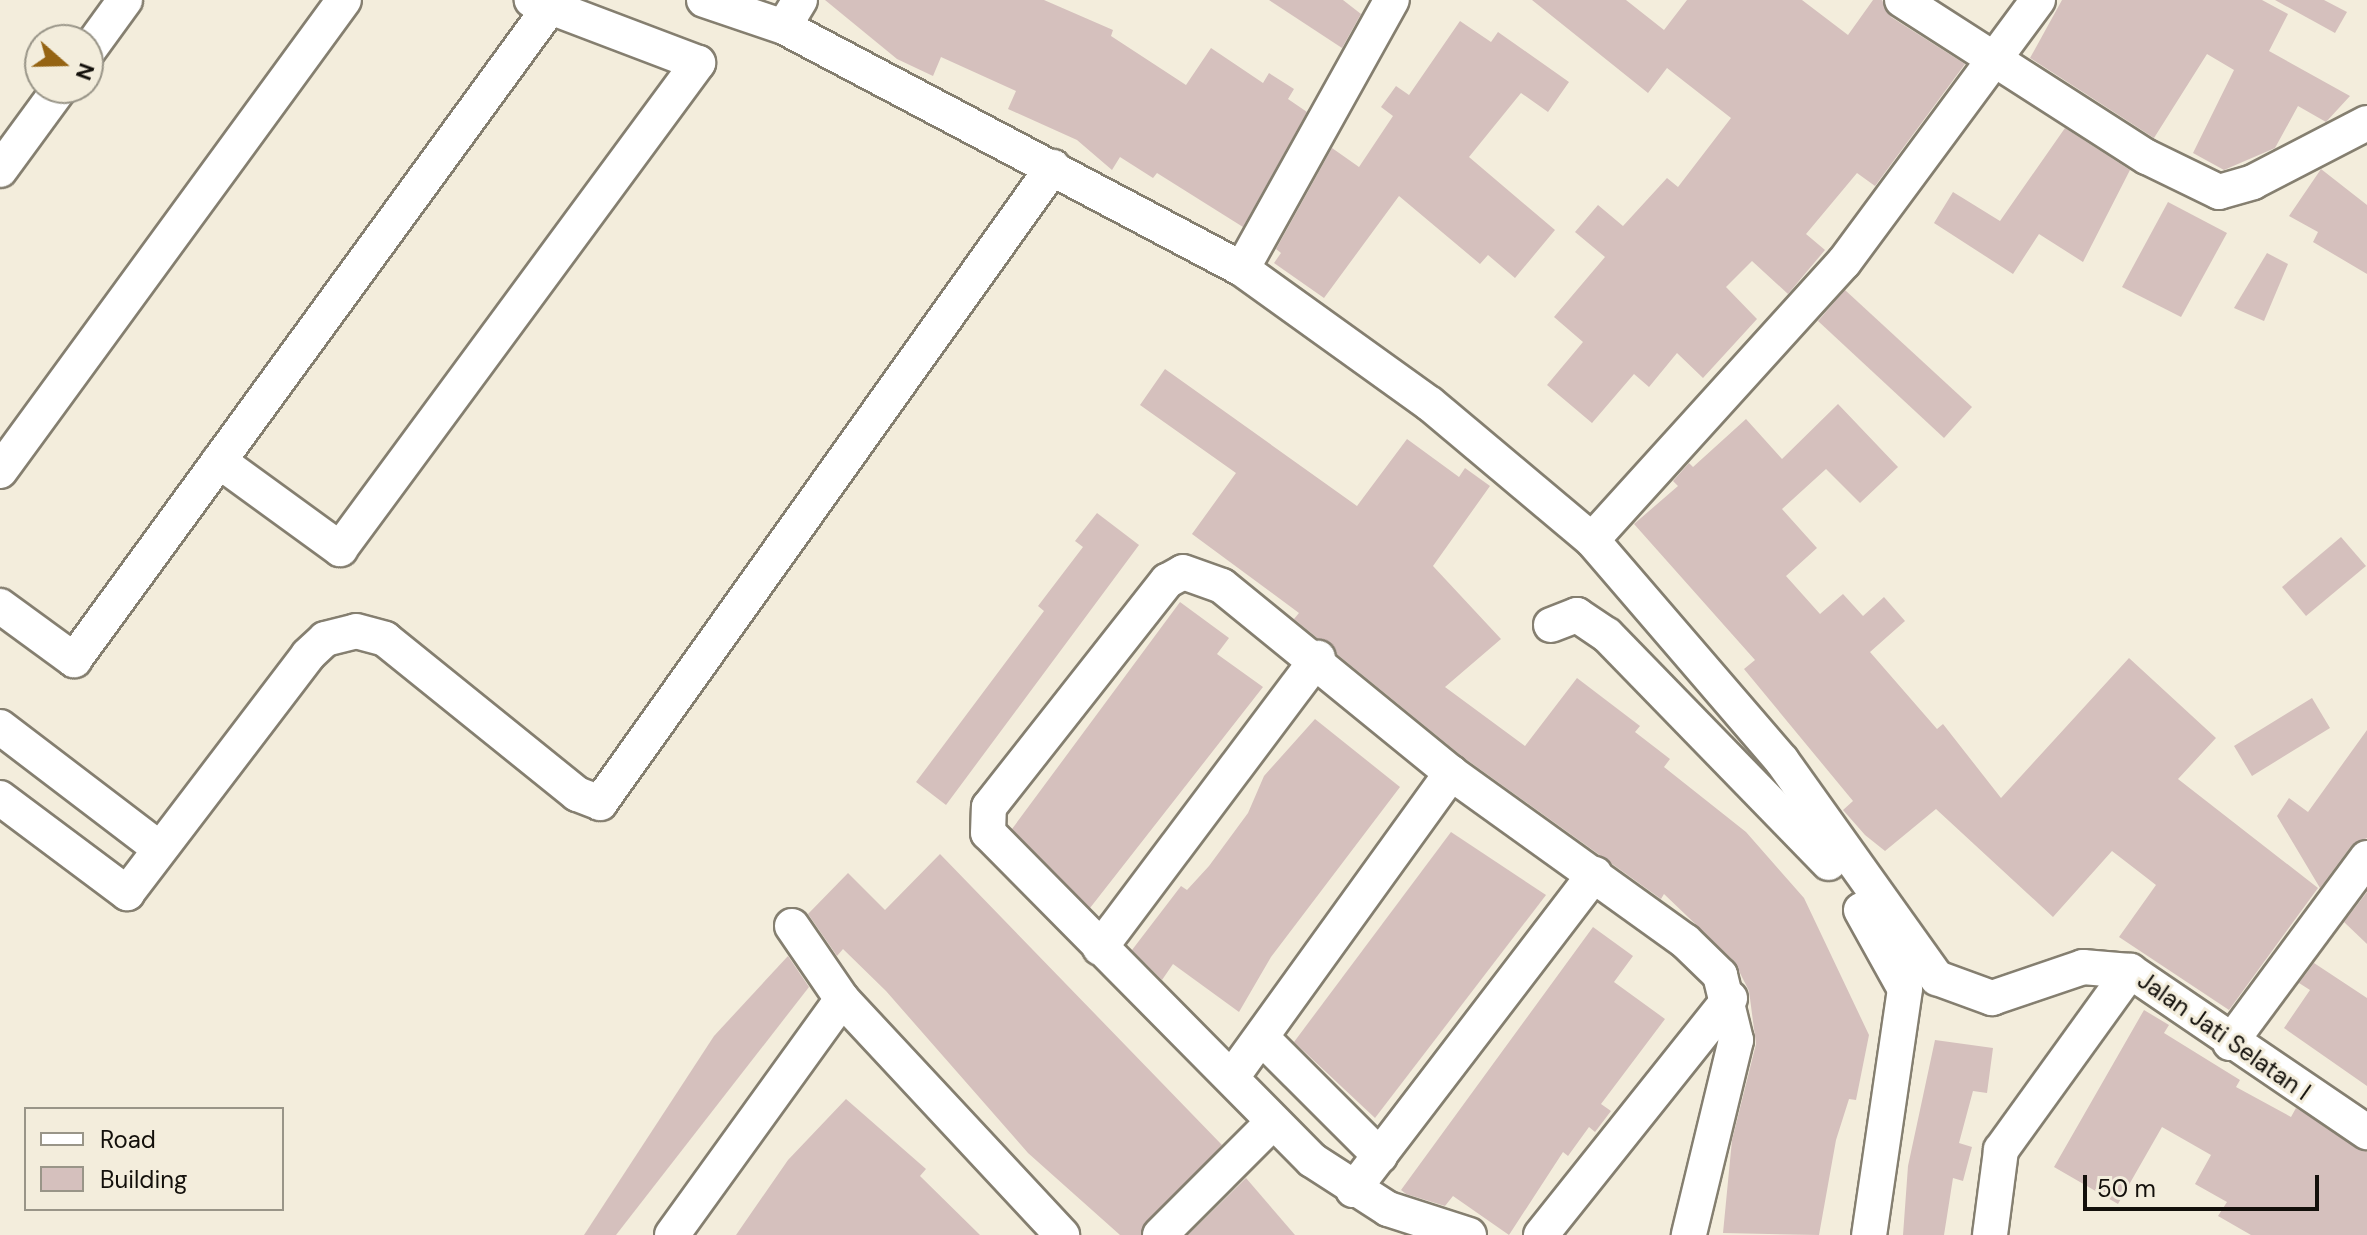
<!DOCTYPE html>
<style>
body{margin:0}
#map{position:relative;width:2367px;height:1235px;overflow:hidden;background:#f3eddc;font-family:"DM Sans",sans-serif}
div>[style]{position:absolute}
.building>*{inset:0;background:#d5c0bd}
.roads{filter:drop-shadow(2px 0 #857f70) drop-shadow(-2px 0 #857f70) drop-shadow(0 2px #857f70) drop-shadow(0 -2px #857f70)}
.minor>*{height:34px;margin:-17px;padding:0 17px;transform-origin:17px;border-radius:17px;background:#fff}
span{translate:-50% -50%;white-space:nowrap;text-align:center;line-height:1.15;-webkit-text-stroke:6px #f3eddc;paint-order:stroke}
.street-label{font-size:24px;color:#13100b}
.legend{position:absolute;left:24px;top:1107px;width:260px;height:104px;box-sizing:border-box;background:#f3eddc;border:2px solid #999588;margin:0;padding:10px 14px;list-style:none;font-size:24px;color:#13100b}
.legend li{display:flex;align-items:center;gap:16px;height:40px}
.legend b{width:40px;border:2px solid #999588}
.north{position:absolute;left:24px;top:24px;width:80px;height:80px;box-sizing:border-box;background:#f3eddc;border:2px solid #999588;border-radius:50%;rotate:110deg;font-size:22px;font-weight:700;line-height:32px;text-align:center;color:#13100b}
.north::after{content:'';display:block;margin:auto;width:28px;height:36px;background:#956414;clip-path:polygon(50% 0,100% 100%,50% 72%,0 100%)}
.scale{position:absolute;left:2083px;top:1175px;width:236px;height:36px;box-sizing:border-box;border:4px solid #13100b;border-top:0;padding-left:10px;font-size:24px;line-height:28px;white-space:nowrap;color:#13100b;-webkit-text-stroke:6px #f3eddc;paint-order:stroke}
</style>
<div id="map">
<div class="building">
<div style="clip-path:polygon(825px 0,1044px 0,1113px 30px,1111px 36px,1186px 85px,1211px 48px,1263px 83px,1269px 73px,1294px 89px,1288px 99px,1307px 112px,1243px 227px,1157px 173px,1153px 178px,1120px 157px,1112px 170px,1077px 140px,1008px 109px,1016px 91px,941px 57px,933px 76px,897px 59px)"></div>
<div style="clip-path:polygon(1269px 0,1343px 0,1361px 14px,1342px 48px)"></div>
<div style="clip-path:polygon(1532px 0,1626px 0,1664px 30px,1687px 0,1802px 0,1848px 35px,1873px 0,1882px 0,1891px 17px,1965px 64px,1875px 186px,1857px 173px,1806px 234px,1825px 250px,1788px 294px,1752px 261px,1726px 287px,1757px 319px,1703px 378px,1677px 353px,1649px 387px,1634px 374px,1592px 423px,1547px 385px,1583px 342px,1554px 317px,1605px 257px,1575px 232px,1598px 205px,1623px 226px,1667px 178px,1678px 187px,1731px 118px,1667px 68px,1648px 93px)"></div>
<div style="clip-path:polygon(2062px 0,2262px 0,2288px 14px,2269px 51px,2350px 96px,2326px 122px,2298px 106px,2275px 148px,2224px 170px,2193px 153px,2234px 70px,2207px 54px,2154px 138px,2030px 58px)"></div>
<div style="clip-path:polygon(2275px 0,2324px 0,2347px 12px,2335px 33px)"></div>
<div style="clip-path:polygon(1460px 21px,1491px 42px,1498px 32px,1569px 82px,1548px 112px,1521px 93px,1469px 157px,1555px 230px,1515px 278px,1488px 255px,1480px 264px,1399px 196px,1324px 298px,1274px 263px,1281px 253px,1276px 249px,1332px 148px,1359px 167px,1393px 116px,1381px 107px,1396px 86px,1409px 95px)"></div>
<div style="clip-path:polygon(2065px 128px,2130px 170px,2083px 262px,2039px 234px,2013px 274px,1934px 223px,1953px 192px,2000px 221px)"></div>
<div style="clip-path:polygon(2321px 169px,2367px 205px,2367px 274px,2313px 242px,2318px 232px,2289px 216px)"></div>
<div style="clip-path:polygon(2168px 202px,2227px 233px,2181px 317px,2122px 287px)"></div>
<div style="clip-path:polygon(2267px 253px,2288px 264px,2264px 321px,2234px 308px)"></div>
<div style="clip-path:polygon(1845px 290px,1972px 407px,1944px 438px,1818px 321px)"></div>
<div style="clip-path:polygon(1165px 369px,1357px 506px,1407px 439px,1459px 477px,1465px 468px,1490px 486px,1433px 566px,1501px 639px,1445px 687px,1525px 746px,1577px 678px,1640px 726px,1635px 732px,1670px 759px,1664px 767px,1746px 832px,1804px 898px,1869px 1035px,1856px 1100px,1849px 1099px,1836px 1140px,1819px 1235px,1723px 1233px,1732px 1140px,1756px 1044px,1749px 991px,1734px 961px,1664px 894px,1661px 899px,1463px 757px,1294px 619px,1299px 613px,1192px 534px,1236px 473px,1140px 405px)"></div>
<div style="clip-path:polygon(1838px 404px,1898px 467px,1860px 503px,1826px 469px,1782px 509px,1817px 548px,1786px 576px,1820px 614px,1843px 594px,1863px 616px,1884px 597px,1905px 621px,1870px 652px,1937px 729px,1943px 724px,2001px 798px,2129px 658px,2216px 738px,2178px 779px,2318px 888px,2229px 1010px,2119px 937px,2156px 885px,2112px 851px,2053px 917px,1936px 809px,1885px 851px,1865px 835px,1843px 810px,1853px 801px,1744px 669px,1755px 660px,1634px 524px,1678px 486px,1673px 481px,1689px 463px,1693px 467px,1746px 419px,1782px 459px)"></div>
<div style="clip-path:polygon(1097px 513px,1139px 545px,946px 805px,916px 782px,1044px 611px,1038px 606px,1083px 547px,1075px 541px)"></div>
<div style="clip-path:polygon(2341px 537px,2366px 566px,2306px 616px,2282px 587px)"></div>
<div style="clip-path:polygon(1180px 602px,1229px 638px,1217px 654px,1263px 687px,1090px 908px,1012px 829px)"></div>
<div style="clip-path:polygon(2312px 698px,2330px 728px,2252px 776px,2234px 746px)"></div>
<div style="clip-path:polygon(1315px 719px,1400px 787px,1271px 957px,1239px 1012px,1173px 964px,1162px 980px,1132px 950px,1181px 886px,1187px 890px,1209px 866px,1248px 813px,1264px 776px)"></div>
<div style="clip-path:polygon(2367px 730px,2367px 838px,2351px 846px,2320px 888px,2277px 816px,2289px 798px,2308px 812px)"></div>
<div style="clip-path:polygon(1451px 832px,1546px 895px,1375px 1118px,1294px 1042px)"></div>
<div style="clip-path:polygon(940px 854px,1222px 1145px,1141px 1235px,1120px 1235px,1028px 1153px,886px 991px,843px 949px,837px 956px,808px 914px,848px 873px,885px 910px)"></div>
<div style="clip-path:polygon(2367px 892px,2367px 944px,2344px 922px)"></div>
<div style="clip-path:polygon(1593px 927px,1633px 956px,1614px 982px,1665px 1019px,1601px 1104px,1611px 1111px,1595px 1132px,1589px 1127px,1568px 1156px,1563px 1152px,1509px 1235px,1453px 1196px,1445px 1206px,1406px 1194px,1401px 1190px)"></div>
<div style="clip-path:polygon(788px 956px,809px 987px,616px 1235px,584px 1235px,714px 1036px)"></div>
<div style="clip-path:polygon(2314px 963px,2367px 998px,2367px 1086px,2284px 1028px,2310px 990px,2299px 983px)"></div>
<div style="clip-path:polygon(2144px 1010px,2169px 1025px,2164px 1033px,2240px 1080px,2236px 1087px,2291px 1117px,2296px 1108px,2367px 1152px,2367px 1235px,2251px 1235px,2218px 1216px,2227px 1202px,2195px 1184px,2211px 1155px,2162px 1127px,2118px 1204px,2054px 1167px)"></div>
<div style="clip-path:polygon(1935px 1040px,1993px 1048px,1987px 1093px,1973px 1091px,1959px 1143px,1972px 1147px,1963px 1181px,1953px 1178px,1944px 1235px,1903px 1235px,1908px 1166px)"></div>
<div style="clip-path:polygon(846px 1099px,926px 1169px,920px 1176px,980px 1235px,736px 1235px,788px 1160px)"></div>
<div style="clip-path:polygon(1246px 1178px,1295px 1235px,1188px 1235px)"></div>
</div>
<div class="roads">
<div class="minor">
<div style="left:704px;top:0;width:84px;rotate:18.6deg"></div>
<div style="left:800px;top:0;width:31px;rotate:121deg"></div>
<div style="left:784px;top:27px;width:518px;rotate:27.85deg"></div>
<div style="left:1242px;top:269px;width:231px;rotate:35.7deg"></div>
<div style="left:1430px;top:404px;width:212px;rotate:40deg"></div>
<div style="left:1902px;top:0;width:291px;rotate:32.7deg"></div>
<div style="left:2147px;top:157px;width:80px;rotate:25.9deg"></div>
<div style="left:2219px;top:192px;width:35px;rotate:-16deg"></div>
<div style="left:2253px;top:182px;width:128px;rotate:-27.4deg"></div>
<div style="left:2038px;top:0;width:326px;rotate:126.5deg"></div>
<div style="left:1844px;top:262px;width:375px;rotate:132.2deg"></div>
<div style="left:1592px;top:540px;width:291px;rotate:49.3deg"></div>
<div style="left:1782px;top:761px;width:267px;rotate:54.5deg"></div>
<div style="left:1937px;top:978px;width:59px;rotate:20deg"></div>
<div style="left:1992px;top:998px;width:96px;rotate:-18.8deg"></div>
<div style="left:2083px;top:967px;width:47px;rotate:4.9deg"></div>
<div style="left:2130px;top:971px;width:287px;rotate:34.2deg"></div>
<div style="left:88px;top:51px;width:63px;rotate:-54deg"></div>
<div style="left:0;top:170px;width:102px;rotate:-53.8deg"></div>
<div style="left:1242px;top:269px;width:308px;rotate:-60.9deg"></div>
<div style="left:219px;top:461px;width:150px;rotate:36deg"></div>
<div style="left:340px;top:549px;width:604px;rotate:-53.62deg"></div>
<div style="left:698px;top:63px;width:178px;rotate:-159.2deg"></div>
<div style="left:0;top:471px;width:583px;rotate:-53.86deg"></div>
<div style="left:0;top:606px;width:92px;rotate:36.1deg"></div>
<div style="left:74px;top:660px;width:808px;rotate:-53.91deg"></div>
<div style="left:1551px;top:625px;width:28px;rotate:-21deg"></div>
<div style="left:1577px;top:615px;width:36px;rotate:34deg"></div>
<div style="left:1607px;top:635px;width:318px;rotate:45.8deg"></div>
<div style="left:0;top:727px;width:200px;rotate:37.3deg"></div>
<div style="left:0;top:798px;width:159px;rotate:36.8deg"></div>
<div style="left:127px;top:893px;width:299px;rotate:-52.7deg"></div>
<div style="left:308px;top:655px;width:23px;rotate:-43deg"></div>
<div style="left:325px;top:639px;width:32px;rotate:-14deg"></div>
<div style="left:356px;top:631px;width:30px;rotate:15deg"></div>
<div style="left:385px;top:639px;width:247px;rotate:38.9deg"></div>
<div style="left:577px;top:794px;width:25px;rotate:21deg"></div>
<div style="left:600px;top:803px;width:781px;rotate:-54.54deg"></div>
<div style="left:1861px;top:910px;width:90px;rotate:60.9deg"></div>
<div style="left:1905px;top:989px;width:249px;rotate:98.3deg"></div>
<div style="left:792px;top:926px;width:88px;rotate:55.6deg"></div>
<div style="left:1100px;top:948px;width:363px;rotate:-53.1deg"></div>
<div style="left:1262px;top:1038px;width:167px;rotate:45deg"></div>
<div style="left:2230px;top:1043px;width:230px;rotate:-53.5deg"></div>
<div style="left:1232px;top:1077px;width:375px;rotate:-54.2deg"></div>
<div style="left:1353px;top:1190px;width:398px;rotate:-52.6deg"></div>
<div style="left:672px;top:1235px;width:291px;rotate:-54.2deg"></div>
<div style="left:842px;top:999px;width:323px;rotate:47deg"></div>
<div style="left:1160px;top:1235px;width:158px;rotate:-45deg"></div>
<div style="left:1469px;top:1235px;width:85px;rotate:-162.2deg"></div>
<div style="left:1388px;top:1209px;width:90px;rotate:-147.2deg"></div>
<div style="left:1312px;top:1160px;width:460px;rotate:-134.7deg"></div>
<div style="left:988px;top:833px;width:26px;rotate:-88deg"></div>
<div style="left:989px;top:807px;width:288px;rotate:-51.8deg"></div>
<div style="left:1167px;top:581px;width:18px;rotate:-29deg"></div>
<div style="left:1183px;top:572px;width:41px;rotate:19.7deg"></div>
<div style="left:1222px;top:586px;width:296px;rotate:39.2deg"></div>
<div style="left:1451px;top:773px;width:288px;rotate:35.7deg"></div>
<div style="left:1685px;top:941px;width:49px;rotate:44.2deg"></div>
<div style="left:1720px;top:975px;width:67px;rotate:76.2deg"></div>
<div style="left:1736px;top:1040px;width:201px;rotate:103.6deg"></div>
<div style="left:1541px;top:1235px;width:303px;rotate:-51.4deg"></div>
<div style="left:1990px;top:1235px;width:86px;rotate:-82.6deg"></div>
<div style="left:2001px;top:1150px;width:221px;rotate:-54.2deg"></div>
</div>
</div>
<div class="street-label">
<span style="left:2224px;top:1036px;rotate:35deg">Jalan Jati Selatan I</span>
</div>
<ul class="legend">
<li><b style="height:10px;background:#fff"></b>Road</li>
<li><b style="height:22px;background:#d5c0bd"></b>Building</li>
</ul>
<div class="north">N</div>
<div class="scale">50 m</div>
</div>
